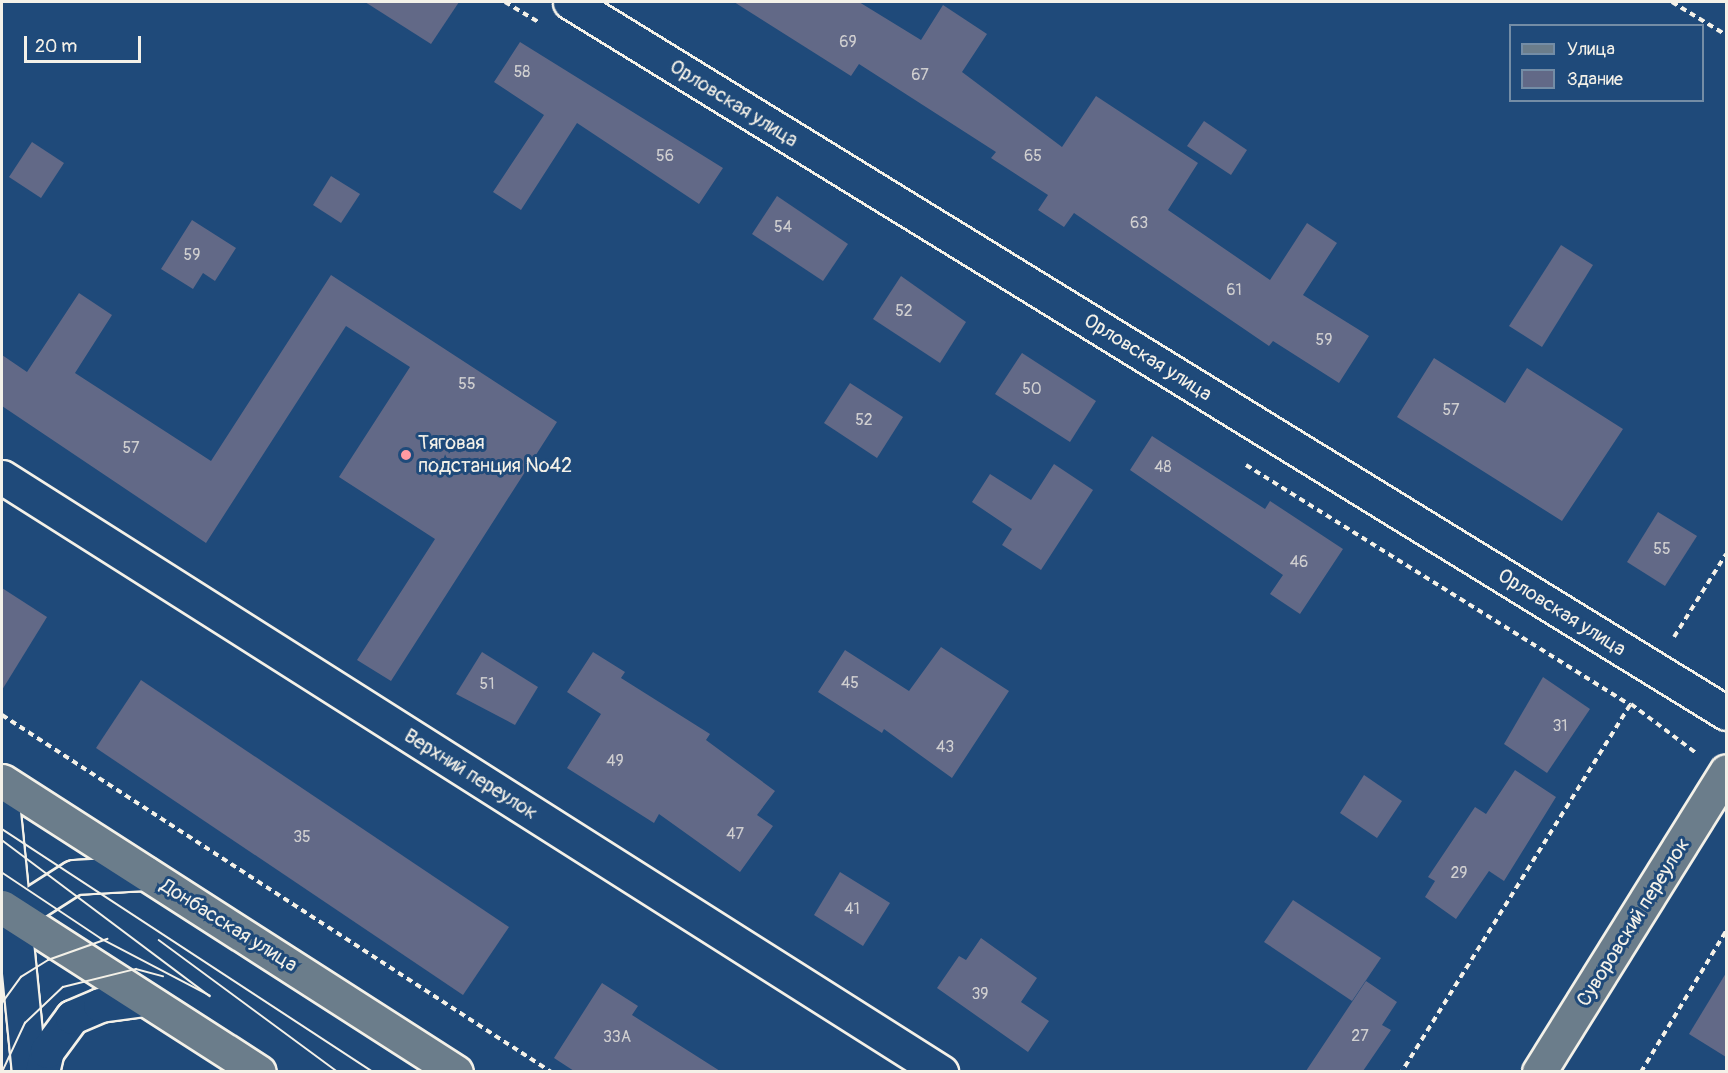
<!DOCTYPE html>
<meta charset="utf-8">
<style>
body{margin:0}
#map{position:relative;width:1728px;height:1073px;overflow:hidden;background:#1f4a7a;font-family:Pangolin,sans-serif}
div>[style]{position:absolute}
.building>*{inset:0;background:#626987}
.path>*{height:4px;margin-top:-2px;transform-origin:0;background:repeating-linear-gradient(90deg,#f4f1e8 0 6px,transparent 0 10.5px)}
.roads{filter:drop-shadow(2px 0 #f4f1e8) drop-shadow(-2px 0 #f4f1e8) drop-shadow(0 2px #f4f1e8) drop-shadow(0 -2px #f4f1e8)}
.minor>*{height:33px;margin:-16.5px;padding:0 16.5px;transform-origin:16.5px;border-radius:16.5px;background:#1f4a7a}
.secondary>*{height:33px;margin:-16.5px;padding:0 16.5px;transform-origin:16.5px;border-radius:16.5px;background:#1f4a7a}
.primary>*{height:33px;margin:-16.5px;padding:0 16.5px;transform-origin:16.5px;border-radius:16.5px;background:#6b7d8b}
.tram>*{height:1.5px;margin:-0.75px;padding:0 0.75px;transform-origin:0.75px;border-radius:0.75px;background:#f4f1e8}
.dots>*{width:16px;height:16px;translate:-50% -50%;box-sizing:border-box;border:3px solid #1f4a7a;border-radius:50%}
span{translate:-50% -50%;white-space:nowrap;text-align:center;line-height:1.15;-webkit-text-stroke:6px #1f4a7a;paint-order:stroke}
.number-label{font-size:16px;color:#d0cfd0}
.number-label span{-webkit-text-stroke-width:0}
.street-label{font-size:20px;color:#f4f1e8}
.poi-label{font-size:20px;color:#f4f1e8}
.left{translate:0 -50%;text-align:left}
.frame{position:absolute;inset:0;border:3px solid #f4f1e8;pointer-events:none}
.legend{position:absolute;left:1509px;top:24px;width:195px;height:78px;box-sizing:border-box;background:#1f4a7a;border:2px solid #748da6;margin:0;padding:8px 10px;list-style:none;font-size:18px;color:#f4f1e8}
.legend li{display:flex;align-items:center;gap:12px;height:30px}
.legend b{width:30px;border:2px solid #748da6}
.scale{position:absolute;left:24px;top:36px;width:117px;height:27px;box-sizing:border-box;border:3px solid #f4f1e8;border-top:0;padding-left:8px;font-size:18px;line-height:21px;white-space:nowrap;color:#f4f1e8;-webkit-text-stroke:4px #1f4a7a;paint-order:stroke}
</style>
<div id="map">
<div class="building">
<div style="clip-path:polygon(365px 2px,459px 2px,431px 44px)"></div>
<div style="clip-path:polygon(734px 2px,859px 2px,921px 40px,943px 5px,987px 34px,962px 72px,1062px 147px,1096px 96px,1198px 163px,1168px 210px,1270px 280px,1307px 223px,1337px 243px,1303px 295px,1369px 336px,1339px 383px,1273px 341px,1269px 346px,1074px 213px,1064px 227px,1038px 210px,1048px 195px,991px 158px,996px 152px,859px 64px,851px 76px)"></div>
<div style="clip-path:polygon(520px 42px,723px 168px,699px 204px,577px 123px,521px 210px,493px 192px,544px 115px,494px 82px)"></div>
<div style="clip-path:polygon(1204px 121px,1247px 150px,1231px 175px,1187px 146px)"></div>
<div style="clip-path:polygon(32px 142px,64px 163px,41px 198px,9px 177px)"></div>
<div style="clip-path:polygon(331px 176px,360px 194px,341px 223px,313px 205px)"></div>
<div style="clip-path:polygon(777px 196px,848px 244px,823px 281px,752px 234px)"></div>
<div style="clip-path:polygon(192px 220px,236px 248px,215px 281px,203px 273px,193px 289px,161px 269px)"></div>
<div style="clip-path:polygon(1561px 245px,1593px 265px,1542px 347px,1509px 326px)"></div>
<div style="clip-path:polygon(331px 275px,557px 422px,391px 681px,357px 660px,435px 539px,339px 477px,410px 367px,346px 326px,206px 543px,2px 406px,2px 355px,27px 372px,79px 293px,112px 315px,75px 373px,211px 461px)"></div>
<div style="clip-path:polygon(901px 276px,966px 322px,940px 363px,873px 319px)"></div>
<div style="clip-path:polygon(1022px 353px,1096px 401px,1070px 442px,995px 394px)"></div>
<div style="clip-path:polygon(1434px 358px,1505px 403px,1527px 368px,1623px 429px,1562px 521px,1397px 417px)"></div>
<div style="clip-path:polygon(850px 383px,903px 417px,877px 458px,824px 423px)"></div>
<div style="clip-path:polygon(1152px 436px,1265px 509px,1270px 501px,1343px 549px,1300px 614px,1270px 594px,1283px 575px,1130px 470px)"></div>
<div style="clip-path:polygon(1054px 464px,1093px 490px,1041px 570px,1002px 545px,1012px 529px,972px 502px,990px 474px,1031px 500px)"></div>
<div style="clip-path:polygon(1658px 512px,1697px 536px,1665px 586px,1627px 562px)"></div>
<div style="clip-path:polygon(2px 588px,47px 617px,2px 690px)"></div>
<div style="clip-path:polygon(941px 647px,1009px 691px,952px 778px,884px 729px,882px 733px,818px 692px,845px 650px,909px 691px)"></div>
<div style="clip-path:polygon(482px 652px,538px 687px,515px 725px,456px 694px)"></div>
<div style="clip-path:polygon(593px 652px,625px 672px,621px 678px,710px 734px,706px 740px,775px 791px,757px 815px,773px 826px,740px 872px,659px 814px,654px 823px,567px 768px,601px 714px,567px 692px)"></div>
<div style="clip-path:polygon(1543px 677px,1590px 709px,1547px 773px,1504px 744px)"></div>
<div style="clip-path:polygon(141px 680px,509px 927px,463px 995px,96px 748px)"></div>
<div style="clip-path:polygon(1515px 770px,1556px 797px,1504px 881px,1489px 871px,1456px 919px,1425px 897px,1435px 881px,1428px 877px,1475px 807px,1486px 814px)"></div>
<div style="clip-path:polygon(1364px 775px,1402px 801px,1377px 838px,1340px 813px)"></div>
<div style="clip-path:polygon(840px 872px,890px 903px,863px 946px,814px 915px)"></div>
<div style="clip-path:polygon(1293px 900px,1381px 958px,1352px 1001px,1264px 942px)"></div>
<div style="clip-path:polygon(981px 938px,1037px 978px,1021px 1002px,1049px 1021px,1028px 1052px,937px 988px,959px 956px,966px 960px)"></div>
<div style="clip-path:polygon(1726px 973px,1726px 1057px,1689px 1034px)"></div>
<div style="clip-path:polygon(1366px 981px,1397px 1002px,1382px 1025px,1391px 1030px,1363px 1071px,1306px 1071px)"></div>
<div style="clip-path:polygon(602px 983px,638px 1006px,632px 1015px,720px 1071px,574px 1071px,554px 1058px)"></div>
</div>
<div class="path">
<div style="left:505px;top:2px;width:39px;rotate:31deg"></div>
<div style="left:1672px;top:2px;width:63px;rotate:31.4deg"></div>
<div style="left:1246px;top:465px;width:453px;rotate:32deg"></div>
<div style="left:1630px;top:705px;width:432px;rotate:121.9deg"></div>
<div style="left:1674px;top:637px;width:98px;rotate:-57.9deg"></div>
<div style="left:1631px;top:704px;width:81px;rotate:37deg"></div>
<div style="left:2px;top:715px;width:655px;rotate:33.03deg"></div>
<div style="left:1641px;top:1072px;width:165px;rotate:-58.9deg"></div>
</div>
<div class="roads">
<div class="minor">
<div style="left:570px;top:2px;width:1357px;rotate:31.59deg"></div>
<div style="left:2px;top:477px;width:1112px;rotate:32.36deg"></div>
</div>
<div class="secondary">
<div style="left:2px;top:802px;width:271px;rotate:84.3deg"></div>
<div style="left:2px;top:923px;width:85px;rotate:-32.6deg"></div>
<div style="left:74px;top:877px;width:71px;rotate:-3.2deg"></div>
<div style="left:42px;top:1072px;width:22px;rotate:-77deg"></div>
<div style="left:47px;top:1051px;width:42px;rotate:-53.7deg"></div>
<div style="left:72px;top:1017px;width:30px;rotate:-23deg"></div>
<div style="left:100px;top:1005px;width:43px;rotate:-7.9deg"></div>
</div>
<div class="primary">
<div style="left:2px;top:781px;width:539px;rotate:32.66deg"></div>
<div style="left:2px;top:907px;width:305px;rotate:32.7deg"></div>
<div style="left:1539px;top:1072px;width:354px;rotate:-58.1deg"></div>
</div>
</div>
<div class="tram">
<div style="left:2px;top:829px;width:444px;rotate:33.2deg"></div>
<div style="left:2px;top:840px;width:260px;rotate:36.9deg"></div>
<div style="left:210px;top:996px;width:123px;rotate:-152.4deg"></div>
<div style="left:101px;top:939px;width:119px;rotate:-146.3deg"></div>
<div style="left:159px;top:940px;width:222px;rotate:36.4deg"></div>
<div style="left:2px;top:1003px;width:32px;rotate:-54deg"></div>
<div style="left:21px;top:977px;width:32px;rotate:-32deg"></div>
<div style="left:48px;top:960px;width:63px;rotate:-19.6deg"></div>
<div style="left:2px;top:1072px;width:54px;rotate:-64.9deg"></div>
<div style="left:25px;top:1023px;width:52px;rotate:-43.5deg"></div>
<div style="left:63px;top:987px;width:75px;rotate:-13.9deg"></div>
<div style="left:136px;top:969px;width:28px;rotate:15deg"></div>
</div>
<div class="dots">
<div style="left:406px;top:455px;background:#ff9aa2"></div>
</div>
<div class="number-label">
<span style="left:848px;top:42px">69</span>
<span style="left:522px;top:72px">58</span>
<span style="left:920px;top:75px">67</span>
<span style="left:665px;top:156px">56</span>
<span style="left:1033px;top:156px">65</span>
<span style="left:1139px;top:223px">63</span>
<span style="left:783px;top:227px">54</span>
<span style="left:192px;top:255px">59</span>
<span style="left:1234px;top:290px">61</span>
<span style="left:904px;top:311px">52</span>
<span style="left:1324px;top:340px">59</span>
<span style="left:467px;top:384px">55</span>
<span style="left:1032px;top:389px">50</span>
<span style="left:1451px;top:410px">57</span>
<span style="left:864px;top:420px">52</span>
<span style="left:131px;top:448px">57</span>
<span style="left:1163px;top:467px">48</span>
<span style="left:1662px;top:549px">55</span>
<span style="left:1299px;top:562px">46</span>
<span style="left:850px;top:683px">45</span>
<span style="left:487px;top:684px">51</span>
<span style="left:1560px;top:726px">31</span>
<span style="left:945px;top:747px">43</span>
<span style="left:615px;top:761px">49</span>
<span style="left:735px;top:834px">47</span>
<span style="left:302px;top:837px">35</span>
<span style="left:1459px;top:873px">29</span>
<span style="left:852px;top:909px">41</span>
<span style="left:980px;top:994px">39</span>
<span style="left:1360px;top:1036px">27</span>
<span style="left:617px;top:1037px">33А</span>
</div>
<div class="street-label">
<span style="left:734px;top:103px;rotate:32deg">Орловская улица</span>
<span style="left:1148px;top:357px;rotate:32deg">Орловская улица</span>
<span style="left:1562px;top:612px;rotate:32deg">Орловская улица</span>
<span style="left:471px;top:774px;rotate:32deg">Верхний переулок</span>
<span style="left:1633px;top:922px;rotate:-58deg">Суворовский переулок</span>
<span style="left:229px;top:925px;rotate:32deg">Донбасская улица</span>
</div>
<div class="poi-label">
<span class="left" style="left:418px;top:454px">Тяговая<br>подстанция №42</span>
</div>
<div class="frame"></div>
<ul class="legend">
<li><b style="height:8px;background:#6b7d8b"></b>Улица</li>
<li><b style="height:16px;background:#626987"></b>Здание</li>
</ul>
<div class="scale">20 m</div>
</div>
